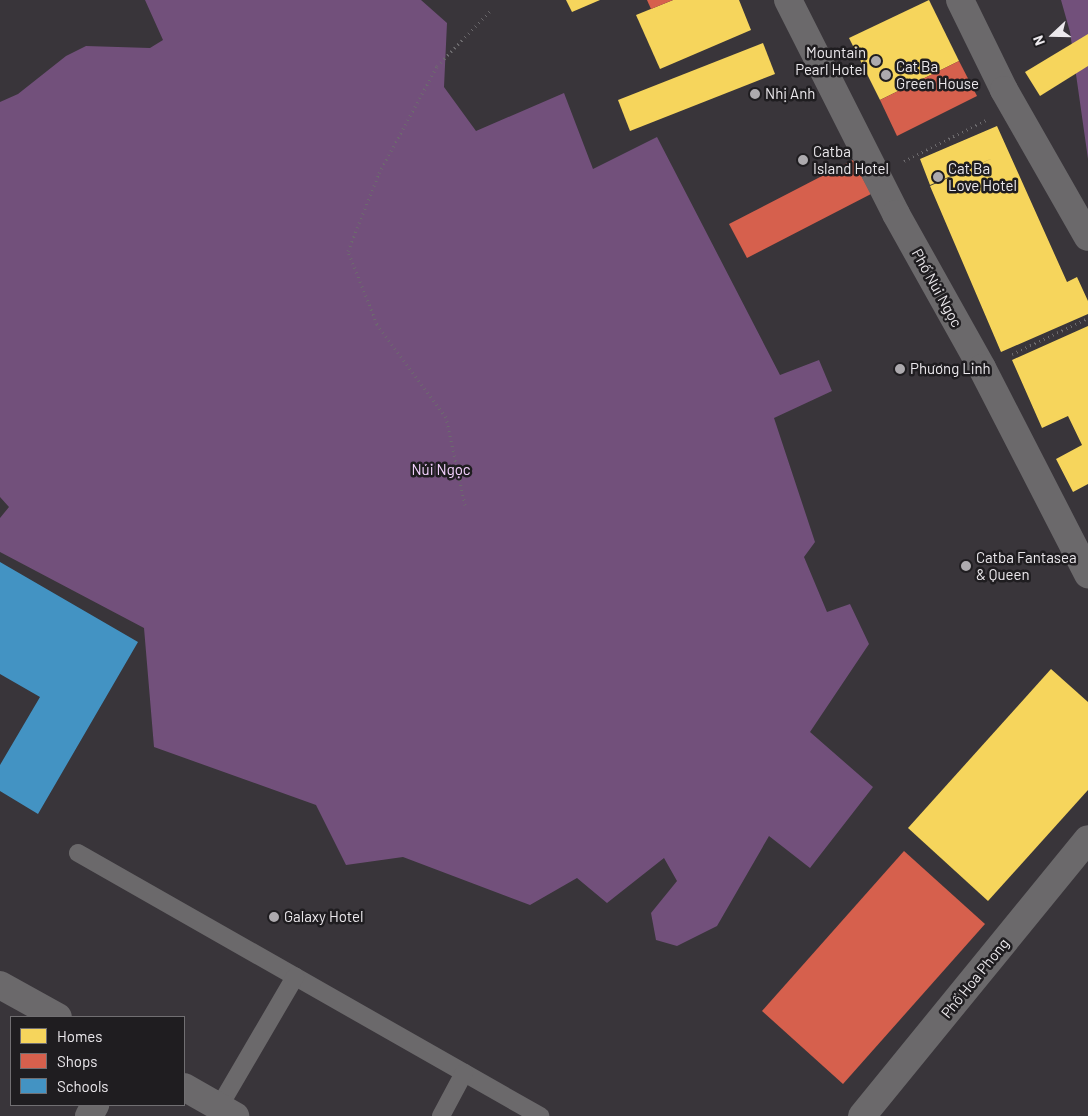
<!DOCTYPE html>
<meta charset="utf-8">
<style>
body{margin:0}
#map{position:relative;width:1088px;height:1116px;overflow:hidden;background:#39353a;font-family:Barlow,sans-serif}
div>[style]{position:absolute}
.forest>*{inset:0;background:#72507b}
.homes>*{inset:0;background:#f6d55c}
.shops>*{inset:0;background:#d6604d}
.schools>*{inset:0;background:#4393c3}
.path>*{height:3px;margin-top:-1.5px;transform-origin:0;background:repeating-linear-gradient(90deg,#6c6a6d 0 1px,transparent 0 5px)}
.service>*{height:18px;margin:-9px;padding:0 9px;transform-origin:9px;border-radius:9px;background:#6b696b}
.minor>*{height:28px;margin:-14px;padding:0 14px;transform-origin:14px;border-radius:14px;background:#6b696b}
.dots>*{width:14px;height:14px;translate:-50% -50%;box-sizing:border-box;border:2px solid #1f1d20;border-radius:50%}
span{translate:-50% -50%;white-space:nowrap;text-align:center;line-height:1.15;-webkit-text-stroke:5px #1f1d20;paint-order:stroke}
.poi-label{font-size:15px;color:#ece9ed}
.right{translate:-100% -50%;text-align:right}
.left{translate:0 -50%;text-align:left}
.street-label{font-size:15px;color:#ece9ed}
.park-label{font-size:15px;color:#f5d2ff}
.legend{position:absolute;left:10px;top:1016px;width:175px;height:90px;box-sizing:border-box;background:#1f1d20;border:1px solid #716f72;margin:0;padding:6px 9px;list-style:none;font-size:15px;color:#ece9ed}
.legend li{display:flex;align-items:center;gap:10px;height:25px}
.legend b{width:25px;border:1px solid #716f72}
.north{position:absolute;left:1028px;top:10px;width:50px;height:50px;-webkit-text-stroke:4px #1f1d20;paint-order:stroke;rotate:249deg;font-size:14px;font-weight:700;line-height:20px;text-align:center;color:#ece9ed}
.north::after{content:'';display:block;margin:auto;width:18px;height:22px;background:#ece9ed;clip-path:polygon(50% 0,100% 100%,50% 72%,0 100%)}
</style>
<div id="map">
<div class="forest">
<div style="clip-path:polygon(145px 0,421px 0,447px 23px,444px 87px,476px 131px,564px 93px,593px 169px,657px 137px,780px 375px,819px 360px,832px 391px,774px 418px,815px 542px,804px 557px,827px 612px,850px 604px,869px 644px,810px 732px,873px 787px,810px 868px,769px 836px,717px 926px,677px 946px,656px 940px,651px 913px,677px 881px,664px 858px,607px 903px,577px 878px,530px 905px,403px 857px,346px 865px,316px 805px,154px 747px,144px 628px,0 552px,0 518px,9px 507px,0 497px,0 102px,18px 94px,66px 56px,86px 46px,150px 48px,163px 40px)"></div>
<div style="clip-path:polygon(1061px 0,1088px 0,1088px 159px,1070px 32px)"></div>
</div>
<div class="homes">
<div style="clip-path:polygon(566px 0,600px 0,572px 12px)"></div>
<div style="clip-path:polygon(673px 0,739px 0,751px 30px,660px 69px,636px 15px)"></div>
<div style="clip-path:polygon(929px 0,959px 61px,880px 100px,849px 38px)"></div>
<div style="clip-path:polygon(1088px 34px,1088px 66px,1040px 96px,1025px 72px)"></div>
<div style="clip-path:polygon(763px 43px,775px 74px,630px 131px,618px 100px)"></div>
<div style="clip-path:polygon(997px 126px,1067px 282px,1077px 277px,1088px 301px,1088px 314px,1001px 352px,930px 186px,993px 158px,930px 185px,920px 159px)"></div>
<div style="clip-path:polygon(1088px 326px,1088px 484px,1073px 492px,1056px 459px,1082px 445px,1068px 416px,1042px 428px,1012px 360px)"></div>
<div style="clip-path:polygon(1051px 669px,1088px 702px,1088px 790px,988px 901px,908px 828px)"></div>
</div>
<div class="shops">
<div style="clip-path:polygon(647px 0,673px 0,651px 9px)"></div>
<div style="clip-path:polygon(959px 61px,977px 96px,897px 136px,880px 100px)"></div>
<div style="clip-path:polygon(853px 160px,871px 194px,747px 258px,729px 224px)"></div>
<div style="clip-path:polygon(904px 851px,985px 924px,843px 1084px,762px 1011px)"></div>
</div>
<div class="schools">
<div style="clip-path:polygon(0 562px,138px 642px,38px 814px,0 791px,0 765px,40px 697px,0 674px)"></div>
</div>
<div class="path">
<div style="left:904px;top:161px;width:92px;rotate:-26.6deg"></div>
<div style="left:1012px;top:354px;width:84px;rotate:-25.3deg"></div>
<div style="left:465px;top:505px;width:90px;rotate:-102.2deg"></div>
<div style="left:446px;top:417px;width:116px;rotate:-126.6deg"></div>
<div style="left:377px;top:324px;width:79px;rotate:-111.7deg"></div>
<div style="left:348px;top:251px;width:84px;rotate:-68.3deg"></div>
<div style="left:379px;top:173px;width:122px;rotate:-61.5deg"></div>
<div style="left:437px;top:66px;width:78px;rotate:-46deg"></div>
</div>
<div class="service">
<div style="left:78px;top:853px;width:532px;rotate:29.65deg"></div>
<div style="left:219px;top:1107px;width:151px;rotate:-59.7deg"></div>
<div style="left:441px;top:1116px;width:49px;rotate:-61.9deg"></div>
</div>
<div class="minor">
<div style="left:788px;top:0;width:240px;rotate:63.2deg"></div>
<div style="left:896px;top:214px;width:176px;rotate:60.8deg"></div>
<div style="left:982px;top:368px;width:232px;rotate:62.8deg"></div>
<div style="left:960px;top:0;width:100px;rotate:63.9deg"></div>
<div style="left:1004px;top:90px;width:169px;rotate:60.3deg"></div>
<div style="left:0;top:985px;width:66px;rotate:28.9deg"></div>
<div style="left:184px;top:1087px;width:59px;rotate:29.6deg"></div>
<div style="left:89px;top:1116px;width:13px;rotate:-61deg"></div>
<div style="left:862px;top:1116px;width:357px;rotate:-50.8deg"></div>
</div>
<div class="dots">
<div style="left:876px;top:61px;background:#adaaae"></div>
<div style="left:886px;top:75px;background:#adaaae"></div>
<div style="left:755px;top:94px;background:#adaaae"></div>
<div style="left:803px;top:160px;background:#adaaae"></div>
<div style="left:938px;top:177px;background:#adaaae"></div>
<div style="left:900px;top:369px;background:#adaaae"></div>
<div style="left:966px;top:566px;background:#adaaae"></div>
<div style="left:274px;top:917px;background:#adaaae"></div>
</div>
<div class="poi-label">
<span class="right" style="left:866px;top:61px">Mountain<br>Pearl Hotel</span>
<span class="left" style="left:896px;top:75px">Cat Ba<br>Green House</span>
<span class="left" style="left:765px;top:94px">Nhị Anh</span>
<span class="left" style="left:813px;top:160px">Catba<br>Island Hotel</span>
<span class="left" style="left:948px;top:177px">Cat Ba<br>Love Hotel</span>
<span class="left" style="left:910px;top:369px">Phương Linh</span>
<span class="left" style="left:976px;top:566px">Catba Fantasea<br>&amp; Queen</span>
<span class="left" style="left:284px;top:917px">Galaxy Hotel</span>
</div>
<div class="street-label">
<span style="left:937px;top:288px;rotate:61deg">Phố Núi Ngọc</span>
<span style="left:975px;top:978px;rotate:-51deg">Phố Hoa Phong</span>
</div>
<div class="park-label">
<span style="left:441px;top:470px">Núi Ngọc</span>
</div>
<ul class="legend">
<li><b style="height:14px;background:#f6d55c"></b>Homes</li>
<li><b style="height:14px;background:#d6604d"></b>Shops</li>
<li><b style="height:14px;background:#4393c3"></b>Schools</li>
</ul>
<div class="north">N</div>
</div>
